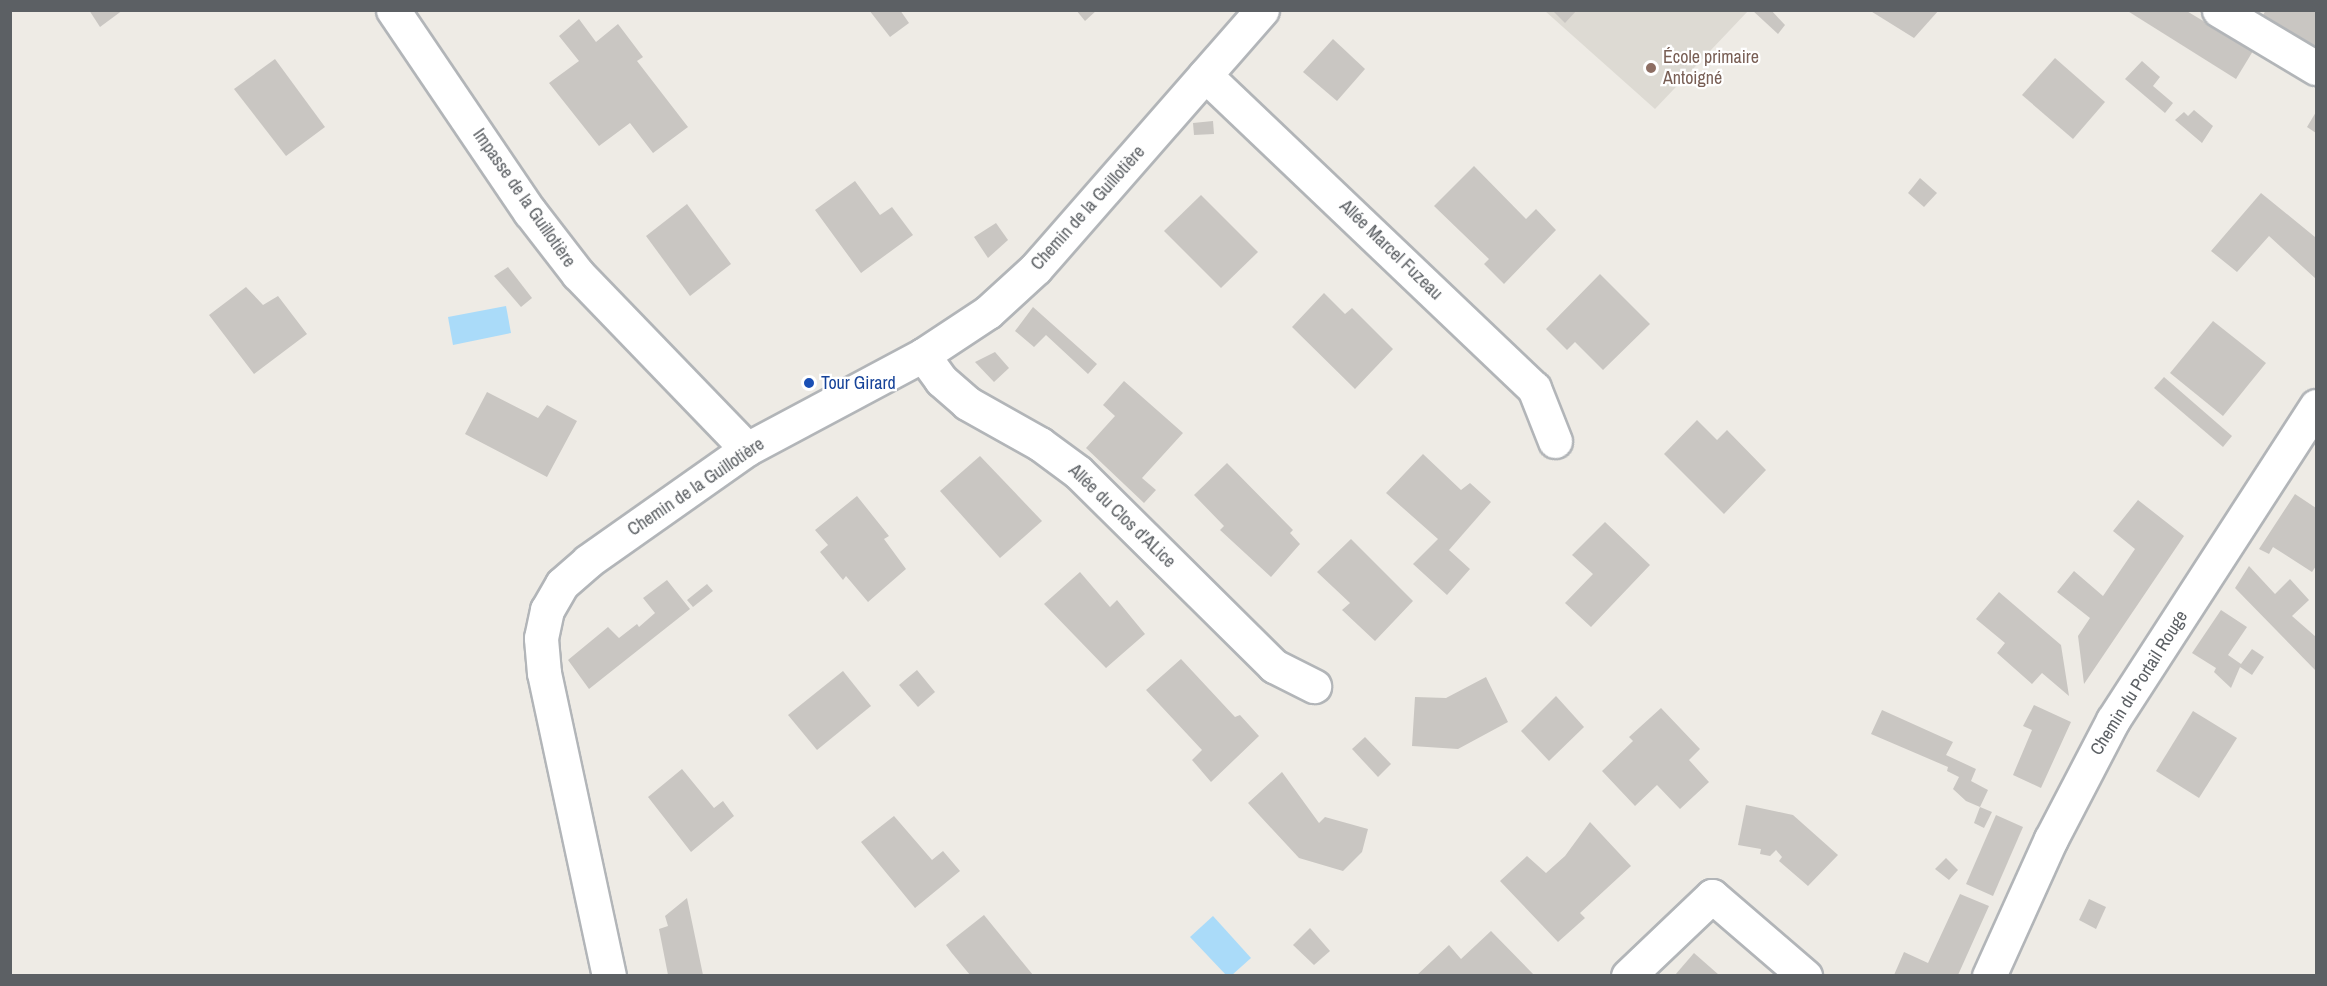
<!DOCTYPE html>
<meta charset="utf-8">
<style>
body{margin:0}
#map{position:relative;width:2327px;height:986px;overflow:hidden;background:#eeebe5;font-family:"Archivo Narrow",sans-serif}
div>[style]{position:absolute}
.education>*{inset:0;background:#dddad3}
.water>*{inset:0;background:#aadbf9}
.building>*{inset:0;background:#c9c6c2}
.roads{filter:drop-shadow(2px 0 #b2b5b8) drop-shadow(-2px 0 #b2b5b8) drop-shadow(0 2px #b2b5b8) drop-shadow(0 -2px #b2b5b8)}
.minor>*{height:33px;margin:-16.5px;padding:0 16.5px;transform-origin:16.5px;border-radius:16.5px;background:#fff}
.dots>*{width:16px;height:16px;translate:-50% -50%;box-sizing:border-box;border:3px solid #fff;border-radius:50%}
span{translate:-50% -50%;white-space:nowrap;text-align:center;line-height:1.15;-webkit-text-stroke:4.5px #fff;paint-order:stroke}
.education-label{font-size:18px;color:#785e54}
.left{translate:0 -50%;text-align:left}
.street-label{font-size:18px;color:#5c6064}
.transit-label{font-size:18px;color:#164399}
.frame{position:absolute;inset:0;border:12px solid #5c6064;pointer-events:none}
</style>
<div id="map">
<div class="education">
<div style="clip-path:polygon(1545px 11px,1748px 11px,1655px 109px)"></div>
</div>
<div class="water">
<div style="clip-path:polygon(506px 306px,511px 333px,453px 345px,448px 317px)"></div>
<div style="clip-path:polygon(1213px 916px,1251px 958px,1232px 975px,1226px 975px,1190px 937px)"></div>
</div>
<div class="building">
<div style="clip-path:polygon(89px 10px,123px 10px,100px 27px)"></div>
<div style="clip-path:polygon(869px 10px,900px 10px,909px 23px,890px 37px)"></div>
<div style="clip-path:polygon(1076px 10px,1097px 10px,1085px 21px)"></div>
<div style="clip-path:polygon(1552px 10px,1577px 10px,1565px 23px)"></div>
<div style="clip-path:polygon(1752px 10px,1771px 10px,1785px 25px,1778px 34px)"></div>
<div style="clip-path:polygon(1869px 10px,1939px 10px,1914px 38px)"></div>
<div style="clip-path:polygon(2126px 10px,2185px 10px,2253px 51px,2236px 79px)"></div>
<div style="clip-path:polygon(2266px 10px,2316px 10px,2316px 48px,2263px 15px)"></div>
<div style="clip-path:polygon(579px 19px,596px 42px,618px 24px,643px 57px,637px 61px,688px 127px,653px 153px,630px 123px,599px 146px,549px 83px,579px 61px,559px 36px)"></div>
<div style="clip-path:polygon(1333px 39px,1365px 69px,1337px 101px,1303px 72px)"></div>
<div style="clip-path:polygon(2055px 58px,2105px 102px,2073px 139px,2022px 95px)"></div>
<div style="clip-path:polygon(275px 59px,325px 127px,286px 156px,234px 89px)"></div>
<div style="clip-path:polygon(2142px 61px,2160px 77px,2153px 86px,2173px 103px,2165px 113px,2125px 79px)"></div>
<div style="clip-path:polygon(2194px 110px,2213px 126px,2202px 143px,2175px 120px,2184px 112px,2188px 116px)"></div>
<div style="clip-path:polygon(2316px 112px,2316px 133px,2307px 127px)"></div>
<div style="clip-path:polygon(1213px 121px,1214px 134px,1194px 135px,1193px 123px)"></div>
<div style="clip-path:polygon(1474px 166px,1526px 219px,1536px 209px,1556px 230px,1504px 284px,1484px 264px,1489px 259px,1434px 206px)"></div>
<div style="clip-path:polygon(1920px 178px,1937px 193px,1924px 207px,1908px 193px)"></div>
<div style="clip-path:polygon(855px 181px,880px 215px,892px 207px,913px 235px,861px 273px,815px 210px)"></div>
<div style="clip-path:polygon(2261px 193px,2315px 237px,2316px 235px,2316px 279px,2269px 236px,2237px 272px,2211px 251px)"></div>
<div style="clip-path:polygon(1201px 195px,1258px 252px,1221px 288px,1164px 231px)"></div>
<div style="clip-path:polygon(687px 204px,731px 264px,690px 296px,646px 236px)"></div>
<div style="clip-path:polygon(996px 223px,1008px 240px,988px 258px,974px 237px)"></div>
<div style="clip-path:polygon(508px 267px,532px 298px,521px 307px,494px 276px)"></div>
<div style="clip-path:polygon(1600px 274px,1650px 324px,1603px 370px,1575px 342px,1567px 350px,1546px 329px)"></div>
<div style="clip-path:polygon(246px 287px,263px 305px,278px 296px,307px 334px,254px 374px,209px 315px)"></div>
<div style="clip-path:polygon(1324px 293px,1345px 314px,1352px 308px,1393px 349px,1355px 389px,1292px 327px)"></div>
<div style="clip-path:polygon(1033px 307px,1097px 364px,1088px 374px,1046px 335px,1034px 347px,1015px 331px)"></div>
<div style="clip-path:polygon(2213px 321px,2266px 363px,2223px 416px,2170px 373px)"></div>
<div style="clip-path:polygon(995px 352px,1009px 368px,994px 382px,975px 362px)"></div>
<div style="clip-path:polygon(2164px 377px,2232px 436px,2223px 447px,2154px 388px)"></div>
<div style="clip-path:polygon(1124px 381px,1183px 433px,1142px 478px,1156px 490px,1144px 503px,1086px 448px,1115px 416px,1103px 405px)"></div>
<div style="clip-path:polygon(487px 392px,538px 418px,547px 405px,577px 421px,547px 477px,465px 434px)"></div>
<div style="clip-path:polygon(1697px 420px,1717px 440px,1727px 430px,1766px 470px,1724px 514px,1664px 454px)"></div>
<div style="clip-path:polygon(1423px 454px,1461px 490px,1470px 483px,1491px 502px,1449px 550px,1470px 569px,1447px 595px,1413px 564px,1438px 539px,1386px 493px)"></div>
<div style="clip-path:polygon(980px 456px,1042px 521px,1000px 558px,940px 491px)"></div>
<div style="clip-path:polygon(1227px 463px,1293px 530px,1290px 533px,1300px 544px,1271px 577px,1220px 530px,1224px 526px,1194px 495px)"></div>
<div style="clip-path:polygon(2295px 494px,2316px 508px,2316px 566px,2312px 572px,2273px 547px,2269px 554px,2259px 549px)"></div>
<div style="clip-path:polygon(857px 496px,889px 536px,884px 539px,906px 569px,868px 602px,846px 576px,843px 580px,820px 552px,828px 545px,815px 530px)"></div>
<div style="clip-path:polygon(2138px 500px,2184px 536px,2084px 684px,2078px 636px,2090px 618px,2057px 592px,2074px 571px,2103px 596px,2135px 549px,2113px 531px)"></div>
<div style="clip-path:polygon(1605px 522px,1650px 565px,1591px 627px,1565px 603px,1593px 574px,1572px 555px)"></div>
<div style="clip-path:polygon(1351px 539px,1413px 601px,1375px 641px,1342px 610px,1350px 603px,1317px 572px)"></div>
<div style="clip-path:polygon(2249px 566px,2275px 594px,2290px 579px,2309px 600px,2292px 616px,2316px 637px,2316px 671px,2235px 588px)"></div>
<div style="clip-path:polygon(1080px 572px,1110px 607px,1117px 600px,1145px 634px,1106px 668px,1044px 604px)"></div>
<div style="clip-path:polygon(667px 580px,690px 609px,589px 689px,568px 660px,608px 627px,619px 638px,637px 624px,639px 627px,655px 613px,643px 598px)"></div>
<div style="clip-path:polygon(707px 584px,713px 591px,693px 607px,687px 600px)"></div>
<div style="clip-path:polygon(1999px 592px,2061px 645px,2069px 696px,2042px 673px,2032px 684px,1997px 653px,2005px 643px,1976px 619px)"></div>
<div style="clip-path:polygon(2221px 610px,2247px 627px,2228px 655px,2241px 664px,2252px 649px,2264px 657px,2252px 675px,2240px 667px,2231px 688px,2214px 672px,2216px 668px,2192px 653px)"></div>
<div style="clip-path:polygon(1181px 659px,1235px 717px,1240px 715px,1259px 736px,1211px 782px,1192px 760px,1202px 750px,1146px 690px)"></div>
<div style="clip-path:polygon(917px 670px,935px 692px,918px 707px,899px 685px)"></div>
<div style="clip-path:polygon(843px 671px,871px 706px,817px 750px,788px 715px)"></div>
<div style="clip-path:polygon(1486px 677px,1508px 722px,1458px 749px,1412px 746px,1415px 697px,1446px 698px)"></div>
<div style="clip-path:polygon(1556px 696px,1584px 727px,1549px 761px,1521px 731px)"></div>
<div style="clip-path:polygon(2034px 705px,2071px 722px,2041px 788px,2013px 775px,2032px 730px,2023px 726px)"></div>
<div style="clip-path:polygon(1661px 708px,1700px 749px,1689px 760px,1709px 782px,1680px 809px,1657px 785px,1635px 806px,1602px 771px,1633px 741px,1629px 737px)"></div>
<div style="clip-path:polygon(1882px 710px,1953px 742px,1946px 755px,1976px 769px,1971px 781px,1988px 790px,1980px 807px,1966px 801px,1953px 789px,1959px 777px,1947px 771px,1948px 767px,1871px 734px)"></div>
<div style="clip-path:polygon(2193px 711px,2237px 738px,2199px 798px,2156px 771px)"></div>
<div style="clip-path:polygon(1365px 737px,1391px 764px,1378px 777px,1352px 749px)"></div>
<div style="clip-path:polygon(682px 769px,714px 808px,723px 801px,734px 816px,691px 852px,648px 797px)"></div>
<div style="clip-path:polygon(1282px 772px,1319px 823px,1325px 817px,1368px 829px,1362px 852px,1343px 871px,1299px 858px,1248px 803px)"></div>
<div style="clip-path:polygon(1746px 805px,1793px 815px,1838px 855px,1808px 886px,1779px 861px,1782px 857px,1776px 850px,1770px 856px,1760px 854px,1761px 849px,1738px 845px)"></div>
<div style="clip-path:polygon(1980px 807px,1992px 812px,1984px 828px,1974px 823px)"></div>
<div style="clip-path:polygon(1996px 815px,2023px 827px,1993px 896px,1966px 884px)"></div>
<div style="clip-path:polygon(894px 816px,932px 860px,943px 851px,960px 871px,915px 908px,861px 842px)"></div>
<div style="clip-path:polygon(1590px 822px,1631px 866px,1580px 913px,1585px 918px,1558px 942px,1500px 881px,1527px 856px,1546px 873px,1565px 856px)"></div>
<div style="clip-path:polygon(1946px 858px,1958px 870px,1949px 880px,1935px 869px)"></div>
<div style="clip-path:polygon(1960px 894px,1989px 906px,1958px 975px,1894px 975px,1904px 952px,1928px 963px)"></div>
<div style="clip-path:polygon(687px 898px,703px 975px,668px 975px,659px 929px,668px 926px,665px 916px)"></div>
<div style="clip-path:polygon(2089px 899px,2106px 907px,2096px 929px,2079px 920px)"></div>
<div style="clip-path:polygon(984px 915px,1033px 975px,970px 975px,951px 952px,946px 945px)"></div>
<div style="clip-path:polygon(1310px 928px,1330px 951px,1314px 965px,1293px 945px)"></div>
<div style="clip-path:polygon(1491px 931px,1534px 975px,1417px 975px,1449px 945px,1461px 959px)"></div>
<div style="clip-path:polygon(1694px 953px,1719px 975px,1675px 975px)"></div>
</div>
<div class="roads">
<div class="minor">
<div style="left:393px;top:10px;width:244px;rotate:55.9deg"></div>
<div style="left:530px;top:212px;width:78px;rotate:52.3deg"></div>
<div style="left:578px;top:274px;width:243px;rotate:46deg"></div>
<div style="left:2219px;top:10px;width:113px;rotate:30.9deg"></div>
<div style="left:1205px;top:75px;width:454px;rotate:43.6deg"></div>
<div style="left:1534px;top:388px;width:57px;rotate:68.4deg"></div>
<div style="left:923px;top:355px;width:31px;rotate:54deg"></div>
<div style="left:941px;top:380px;width:35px;rotate:41deg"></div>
<div style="left:967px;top:403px;width:84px;rotate:29.3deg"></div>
<div style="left:1040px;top:444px;width:47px;rotate:36.4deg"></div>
<div style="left:1078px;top:472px;width:276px;rotate:44.7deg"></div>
<div style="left:1274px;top:666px;width:45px;rotate:26.6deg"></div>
<div style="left:609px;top:976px;width:310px;rotate:-102.1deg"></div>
<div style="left:544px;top:673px;width:35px;rotate:-95deg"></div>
<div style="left:541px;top:638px;width:29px;rotate:-78deg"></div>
<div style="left:547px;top:610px;width:30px;rotate:-60deg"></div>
<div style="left:562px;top:584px;width:35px;rotate:-41deg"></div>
<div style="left:588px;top:561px;width:194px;rotate:-35.2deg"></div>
<div style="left:747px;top:449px;width:200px;rotate:-28.1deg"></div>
<div style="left:923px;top:355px;width:78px;rotate:-33.5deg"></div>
<div style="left:988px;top:312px;width:65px;rotate:-42.5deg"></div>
<div style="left:1036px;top:268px;width:343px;rotate:-48.8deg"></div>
<div style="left:1628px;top:976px;width:116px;rotate:-43.6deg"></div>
<div style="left:1712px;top:896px;width:123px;rotate:40.7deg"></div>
<div style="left:1989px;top:976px;width:150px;rotate:-65.7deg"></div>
<div style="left:2051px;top:839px;width:134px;rotate:-62.5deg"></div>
<div style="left:2113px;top:720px;width:374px;rotate:-57.1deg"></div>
</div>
</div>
<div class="dots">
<div style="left:1651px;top:68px;background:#8d6e63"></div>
<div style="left:809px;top:383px;background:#1a4fb4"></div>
</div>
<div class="education-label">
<span class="left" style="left:1663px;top:68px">École primaire<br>Antoigné</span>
</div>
<div class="street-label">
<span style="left:524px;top:198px;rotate:55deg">Impasse de la Guillotière</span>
<span style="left:1088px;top:208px;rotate:-48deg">Chemin de la Guillotière</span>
<span style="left:1391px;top:250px;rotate:44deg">Allée Marcel Fuzeau</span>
<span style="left:696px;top:487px;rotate:-34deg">Chemin de la Guillotière</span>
<span style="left:1122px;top:516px;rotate:44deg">Allée du Clos d'ALice</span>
<span style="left:2139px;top:683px;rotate:-58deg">Chemin du Portail Rouge</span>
</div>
<div class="transit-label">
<span class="left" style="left:821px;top:383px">Tour Girard</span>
</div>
<div class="frame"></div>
</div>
